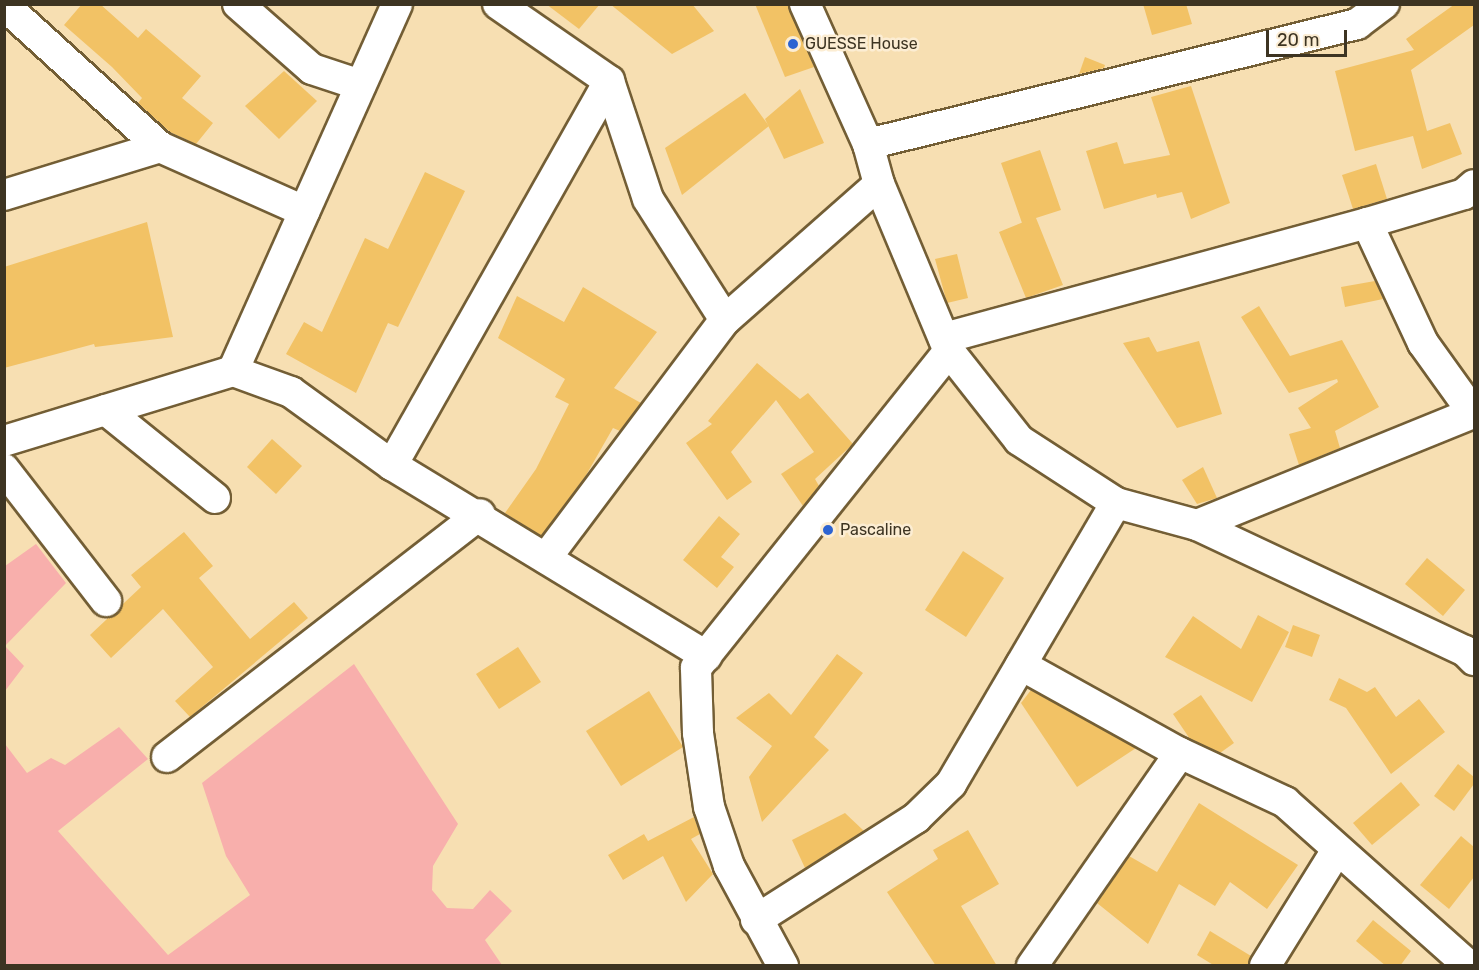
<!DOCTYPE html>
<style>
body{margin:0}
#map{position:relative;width:1479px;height:970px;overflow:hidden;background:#f7dfb2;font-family:Rubik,sans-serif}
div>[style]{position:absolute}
.green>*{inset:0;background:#f8afac}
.building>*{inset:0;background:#f2c265}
.roads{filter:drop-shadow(2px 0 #735e35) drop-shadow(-2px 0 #735e35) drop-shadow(0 2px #735e35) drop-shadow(0 -2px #735e35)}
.minor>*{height:30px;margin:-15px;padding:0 15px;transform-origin:15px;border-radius:15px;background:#fff}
.dots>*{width:16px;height:16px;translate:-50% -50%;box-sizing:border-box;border:3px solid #fcedd3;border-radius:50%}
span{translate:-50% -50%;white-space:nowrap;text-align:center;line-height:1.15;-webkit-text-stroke:5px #fcedd3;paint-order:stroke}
.poi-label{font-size:16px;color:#3d3422}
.left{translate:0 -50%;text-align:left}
.frame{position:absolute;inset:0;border:6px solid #3d3422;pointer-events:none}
.scale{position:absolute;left:1266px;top:30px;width:81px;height:27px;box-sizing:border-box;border:3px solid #3d3422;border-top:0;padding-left:8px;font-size:18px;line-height:21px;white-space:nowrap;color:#3d3422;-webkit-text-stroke:4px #fcedd3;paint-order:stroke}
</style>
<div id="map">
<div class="green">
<div style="clip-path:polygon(36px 544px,66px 583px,5px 646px,24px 666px,5px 691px,5px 566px)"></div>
<div style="clip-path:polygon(354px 664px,458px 824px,433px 866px,432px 890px,447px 908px,473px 909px,490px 890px,512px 911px,485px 940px,502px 965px,5px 965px,5px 744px,27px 773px,51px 758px,65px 765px,119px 727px,148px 759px,58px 831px,168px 955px,250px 895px,226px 856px,202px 783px)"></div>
</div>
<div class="building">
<div style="clip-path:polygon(82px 4px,100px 4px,138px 38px,146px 29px,201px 76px,182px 98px,213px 123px,196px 144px,170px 132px,138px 103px,142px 98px,112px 67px,64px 25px)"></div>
<div style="clip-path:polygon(546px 4px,600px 4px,579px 29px)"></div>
<div style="clip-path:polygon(610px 4px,692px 4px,714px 31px,672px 54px)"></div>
<div style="clip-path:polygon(755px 4px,788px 4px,814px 67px,785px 77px)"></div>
<div style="clip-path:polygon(1143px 4px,1186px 4px,1192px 24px,1152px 35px)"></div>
<div style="clip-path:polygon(1455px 4px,1474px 4px,1474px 25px,1411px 70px,1427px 131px,1450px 123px,1462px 154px,1422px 169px,1413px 136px,1355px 151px,1335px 71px,1414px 50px,1406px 39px)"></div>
<div style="clip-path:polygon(1085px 57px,1105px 65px,1104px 68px,1079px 74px)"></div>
<div style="clip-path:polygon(284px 71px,317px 101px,279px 139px,245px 106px)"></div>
<div style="clip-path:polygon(1191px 86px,1230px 203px,1191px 219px,1182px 192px,1157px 198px,1156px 194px,1104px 209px,1086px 151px,1117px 142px,1124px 164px,1170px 155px,1151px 97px)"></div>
<div style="clip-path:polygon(800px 89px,824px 143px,784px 159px,765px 119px)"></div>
<div style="clip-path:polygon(745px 93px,769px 126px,682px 195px,665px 148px)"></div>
<div style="clip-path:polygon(1040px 150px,1061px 210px,1036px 218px,1063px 285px,1026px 298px,999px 232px,1026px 221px,1022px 223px,1001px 163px)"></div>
<div style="clip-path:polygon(1376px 164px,1387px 199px,1353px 209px,1342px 175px)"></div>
<div style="clip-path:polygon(425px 172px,465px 191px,398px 327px,388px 323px,356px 393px,286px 354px,304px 322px,322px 332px,365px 238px,388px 249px)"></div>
<div style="clip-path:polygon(147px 222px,173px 337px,95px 347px,94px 344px,4px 368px,4px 267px)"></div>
<div style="clip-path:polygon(957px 254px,968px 298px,947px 303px,935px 259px)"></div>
<div style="clip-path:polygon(1375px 281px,1383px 299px,1345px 307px,1341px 287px)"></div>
<div style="clip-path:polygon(583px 287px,657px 332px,614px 388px,641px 403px,620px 431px,613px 428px,585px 477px,541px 536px,505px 513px,536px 469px,569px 404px,555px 397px,565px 379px,498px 338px,517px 296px,564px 322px)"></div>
<div style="clip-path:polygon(1259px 306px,1290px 356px,1342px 340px,1379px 407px,1335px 431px,1340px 448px,1299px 465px,1289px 434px,1311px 428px,1298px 408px,1338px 382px,1337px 379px,1289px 393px,1241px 317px)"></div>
<div style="clip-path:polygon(1149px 337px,1157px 352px,1199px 341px,1222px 414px,1177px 428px,1123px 343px)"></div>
<div style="clip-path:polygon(757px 363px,800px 399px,808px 393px,853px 444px,815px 479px,819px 486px,803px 506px,781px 474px,814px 452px,776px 400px,731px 452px,752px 482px,727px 500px,686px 443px,712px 424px,708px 421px)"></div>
<div style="clip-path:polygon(272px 439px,302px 466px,276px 494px,247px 467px)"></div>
<div style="clip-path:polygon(1203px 467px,1217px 498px,1197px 504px,1182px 480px)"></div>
<div style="clip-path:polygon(719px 516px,740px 534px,721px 557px,734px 567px,717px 588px,683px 560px)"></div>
<div style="clip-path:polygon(184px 532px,213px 566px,199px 578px,250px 639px,294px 602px,308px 618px,190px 717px,175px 701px,213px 667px,163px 609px,111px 658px,90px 635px,141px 587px,131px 575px)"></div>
<div style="clip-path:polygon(963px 551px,1004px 578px,966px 637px,925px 610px)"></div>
<div style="clip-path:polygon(1427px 558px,1465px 590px,1443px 616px,1405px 584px)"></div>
<div style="clip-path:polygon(1258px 615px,1289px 632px,1252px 702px,1165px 657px,1193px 616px,1241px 649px)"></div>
<div style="clip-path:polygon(1293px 625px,1320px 635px,1312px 657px,1285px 647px)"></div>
<div style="clip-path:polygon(518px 647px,541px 682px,499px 709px,476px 674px)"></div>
<div style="clip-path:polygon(837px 654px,863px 673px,814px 737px,829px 750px,762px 822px,749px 777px,772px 746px,736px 718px,769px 693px,791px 715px)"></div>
<div style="clip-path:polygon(1339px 678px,1367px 692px,1375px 687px,1396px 717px,1419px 699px,1445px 732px,1391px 774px,1346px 708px,1329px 700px)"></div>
<div style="clip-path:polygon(1031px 690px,1136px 748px,1077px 787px,1021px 703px)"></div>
<div style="clip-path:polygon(649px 691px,683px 747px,621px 786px,586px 731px)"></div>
<div style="clip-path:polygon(1201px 695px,1234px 743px,1220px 753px,1190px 739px,1173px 714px)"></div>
<div style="clip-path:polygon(1458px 764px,1474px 777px,1474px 784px,1454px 811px,1434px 796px)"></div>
<div style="clip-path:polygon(1401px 782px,1420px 805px,1372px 845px,1353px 823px)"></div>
<div style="clip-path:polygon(1199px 803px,1298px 865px,1267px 909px,1230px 882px,1215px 906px,1179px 884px,1148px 944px,1097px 903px,1129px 856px,1157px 872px)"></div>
<div style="clip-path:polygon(845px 813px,864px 831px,805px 868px,792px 840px)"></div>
<div style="clip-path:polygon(694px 817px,700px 834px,691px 839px,713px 874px,686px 902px,663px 856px,623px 880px,608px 855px,644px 834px,648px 841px)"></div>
<div style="clip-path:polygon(968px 830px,999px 884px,961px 906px,997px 966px,936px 966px,887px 892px,938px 859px,933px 850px)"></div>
<div style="clip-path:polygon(1461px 836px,1474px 847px,1474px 877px,1449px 909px,1420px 885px)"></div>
<div style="clip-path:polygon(1373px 920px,1411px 951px,1400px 966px,1386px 966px,1356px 941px)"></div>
<div style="clip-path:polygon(1210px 931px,1251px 956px,1248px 966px,1215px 966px,1197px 955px)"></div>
</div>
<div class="roads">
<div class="minor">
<div style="left:238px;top:4px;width:98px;rotate:41.3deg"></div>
<div style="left:312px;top:69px;width:51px;rotate:18.4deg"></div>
<div style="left:498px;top:4px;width:135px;rotate:34.7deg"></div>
<div style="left:609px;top:81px;width:124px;rotate:71.7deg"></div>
<div style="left:648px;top:199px;width:143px;rotate:57.5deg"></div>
<div style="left:805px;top:4px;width:154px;rotate:65.8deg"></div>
<div style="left:868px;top:144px;width:41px;rotate:74.6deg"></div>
<div style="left:879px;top:184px;width:181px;rotate:67.3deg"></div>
<div style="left:949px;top:351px;width:113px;rotate:51.8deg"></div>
<div style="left:1019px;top:440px;width:116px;rotate:33deg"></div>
<div style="left:1116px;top:503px;width:84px;rotate:15.2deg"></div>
<div style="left:1197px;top:525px;width:296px;rotate:25.2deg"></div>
<div style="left:1465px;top:651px;width:13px;rotate:45deg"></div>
<div style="left:4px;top:5px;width:211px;rotate:42.3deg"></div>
<div style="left:160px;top:147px;width:158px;rotate:24deg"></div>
<div style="left:868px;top:144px;width:504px;rotate:-13.79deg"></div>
<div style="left:1357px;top:24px;width:34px;rotate:-37deg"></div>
<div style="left:4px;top:195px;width:163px;rotate:-17.1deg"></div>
<div style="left:1367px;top:223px;width:132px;rotate:65deg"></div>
<div style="left:1423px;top:343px;width:87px;rotate:54.3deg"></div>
<div style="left:944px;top:338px;width:438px;rotate:-15.2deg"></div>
<div style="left:1367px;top:223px;width:101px;rotate:-16.6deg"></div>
<div style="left:1464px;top:194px;width:13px;rotate:-42deg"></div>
<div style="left:233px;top:371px;width:402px;rotate:-65.9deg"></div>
<div style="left:106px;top:410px;width:140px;rotate:38.9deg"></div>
<div style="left:4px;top:441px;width:239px;rotate:-17deg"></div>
<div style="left:233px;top:371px;width:62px;rotate:19.9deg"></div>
<div style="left:291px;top:392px;width:125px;rotate:35.9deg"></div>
<div style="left:392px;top:465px;width:368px;rotate:31.3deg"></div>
<div style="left:392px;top:465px;width:441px;rotate:-60.5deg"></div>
<div style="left:4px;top:469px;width:167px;rotate:52.3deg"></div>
<div style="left:1197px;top:525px;width:298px;rotate:-22.1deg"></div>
<div style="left:546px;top:558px;width:298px;rotate:-53.1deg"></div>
<div style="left:725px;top:320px;width:205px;rotate:-41.4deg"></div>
<div style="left:1021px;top:665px;width:182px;rotate:29deg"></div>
<div style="left:1180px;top:753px;width:116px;rotate:25deg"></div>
<div style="left:1285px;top:802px;width:246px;rotate:41.7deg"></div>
<div style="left:167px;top:757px;width:396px;rotate:-37.8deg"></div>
<div style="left:756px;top:920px;width:190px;rotate:-32.5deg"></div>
<div style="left:916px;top:818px;width:49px;rotate:-44.2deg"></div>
<div style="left:951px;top:784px;width:326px;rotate:-59.6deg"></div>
<div style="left:783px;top:966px;width:114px;rotate:-118.4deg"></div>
<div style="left:729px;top:866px;width:62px;rotate:-108.7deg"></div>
<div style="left:709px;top:807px;width:75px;rotate:-98.5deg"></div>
<div style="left:698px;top:733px;width:65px;rotate:-91.8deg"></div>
<div style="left:696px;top:668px;width:406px;rotate:-51.4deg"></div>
<div style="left:1032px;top:966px;width:259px;rotate:-55.2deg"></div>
<div style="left:1265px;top:966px;width:137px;rotate:-58.2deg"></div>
</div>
</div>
<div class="dots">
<div style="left:793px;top:44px;background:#2d64d2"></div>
<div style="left:828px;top:530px;background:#2d64d2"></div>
</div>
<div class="poi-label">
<span class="left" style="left:805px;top:44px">GUESSE House</span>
<span class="left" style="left:840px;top:530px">Pascaline</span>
</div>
<div class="frame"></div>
<div class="scale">20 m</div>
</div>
